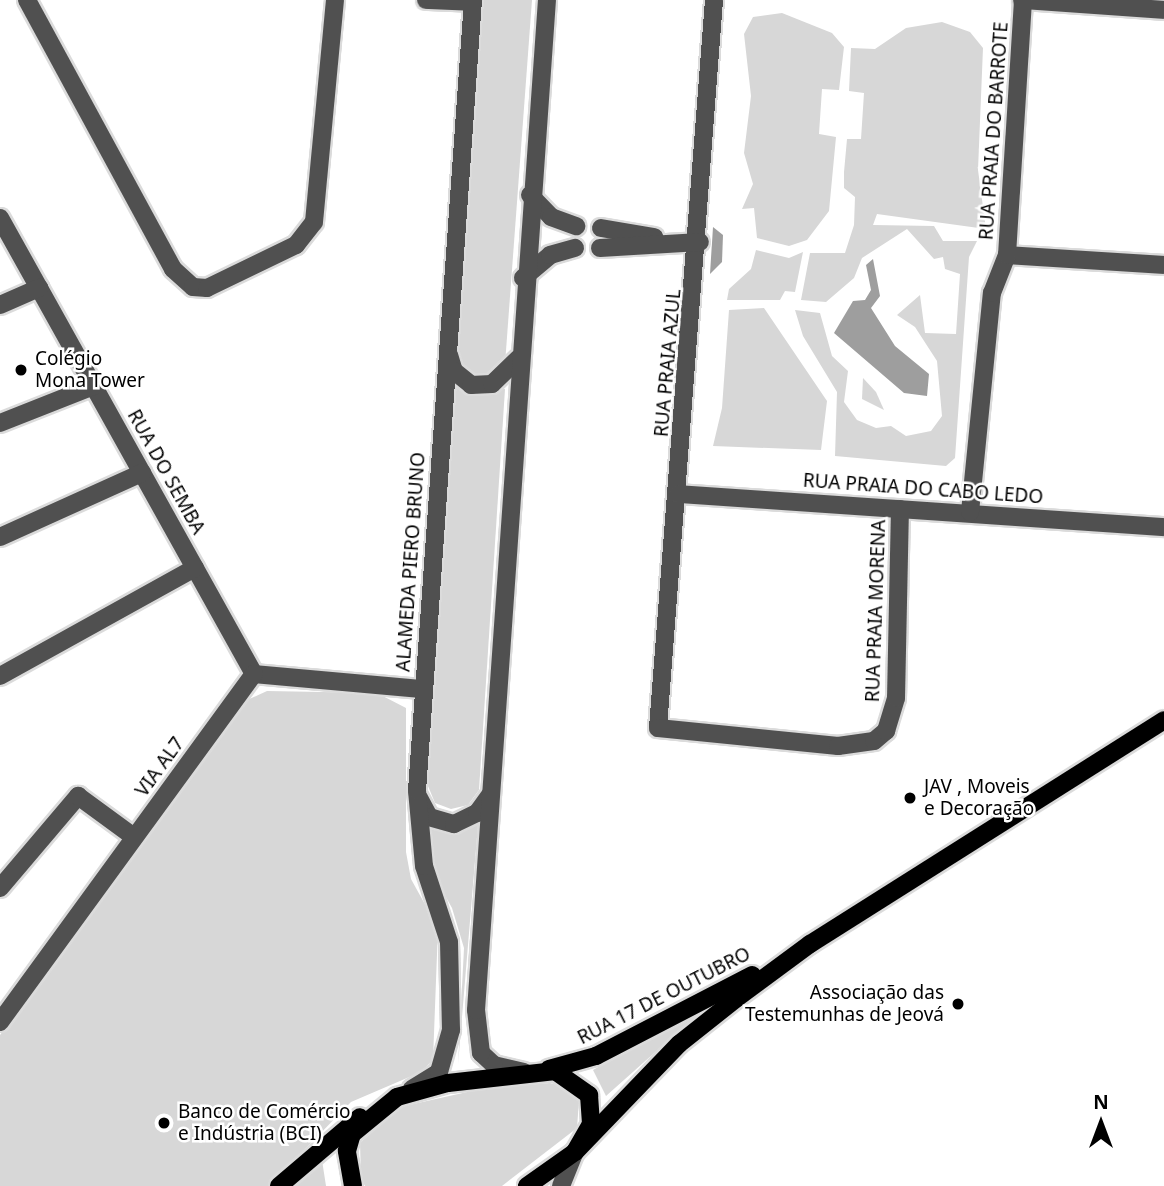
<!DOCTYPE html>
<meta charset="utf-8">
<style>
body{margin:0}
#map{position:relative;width:1164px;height:1186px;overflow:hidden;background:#fff;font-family:"Noto Sans",sans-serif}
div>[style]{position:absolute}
.green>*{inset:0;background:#d7d7d7}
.water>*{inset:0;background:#9e9e9e}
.roads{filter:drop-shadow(2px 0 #dbdbdb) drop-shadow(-2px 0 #dbdbdb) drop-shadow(0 2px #dbdbdb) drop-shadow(0 -2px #dbdbdb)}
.minor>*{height:18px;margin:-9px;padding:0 9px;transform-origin:9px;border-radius:9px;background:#505050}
.major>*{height:18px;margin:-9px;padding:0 9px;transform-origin:9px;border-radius:9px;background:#000}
.dots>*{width:19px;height:19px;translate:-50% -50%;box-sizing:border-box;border:4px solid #fff;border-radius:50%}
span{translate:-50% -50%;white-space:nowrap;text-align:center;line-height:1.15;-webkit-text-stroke:5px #fff;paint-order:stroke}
.street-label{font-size:19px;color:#000}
.poi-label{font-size:19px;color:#000}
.left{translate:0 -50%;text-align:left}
.right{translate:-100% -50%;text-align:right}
.north{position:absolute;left:1066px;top:1088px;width:70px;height:70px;-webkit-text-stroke:5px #fff;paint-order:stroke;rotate:0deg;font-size:19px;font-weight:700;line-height:28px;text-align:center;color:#000}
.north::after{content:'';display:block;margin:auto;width:24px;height:32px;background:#000;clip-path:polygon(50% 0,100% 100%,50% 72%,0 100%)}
</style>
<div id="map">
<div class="green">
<div style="clip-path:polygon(481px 0,532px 0,505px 364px,494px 376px,478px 377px,463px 371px,455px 356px)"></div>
<div style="clip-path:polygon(782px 13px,832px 33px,844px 47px,839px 90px,822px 89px,819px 134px,836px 137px,829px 211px,807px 240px,789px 246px,757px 238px,754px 208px,742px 209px,753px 184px,744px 153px,751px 96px,744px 34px,753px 17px)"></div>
<div style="clip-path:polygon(942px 22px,970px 32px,983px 48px,978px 170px,986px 229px,877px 214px,873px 225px,934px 226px,943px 241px,977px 241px,969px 257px,955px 458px,946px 466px,835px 456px,837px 392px,803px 336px,795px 310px,820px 313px,832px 356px,848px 371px,844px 402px,857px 420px,876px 428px,891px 426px,906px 436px,931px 431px,942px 416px,937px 361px,915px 327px,897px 315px,920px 295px,925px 333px,956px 334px,960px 274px,945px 269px,943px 257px,934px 259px,907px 229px,862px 258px,854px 278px,826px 302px,801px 300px,810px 253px,845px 253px,854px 225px,855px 197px,844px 188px,844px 172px,847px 139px,861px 139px,864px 93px,849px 91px,851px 48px,875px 49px,906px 28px)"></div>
<div style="clip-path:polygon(756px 250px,789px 258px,803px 252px,795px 292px,785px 291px,780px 300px,727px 300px,729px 289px,751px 269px)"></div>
<div style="clip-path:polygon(764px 308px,827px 401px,821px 450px,713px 446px,722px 408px,729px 310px)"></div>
<div style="clip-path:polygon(863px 378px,876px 392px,884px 410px,862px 399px)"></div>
<div style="clip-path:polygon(455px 386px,505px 389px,479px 790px,468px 805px,451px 809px,435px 803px,428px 786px)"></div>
<div style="clip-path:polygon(267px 691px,377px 693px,406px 708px,406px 852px,411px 879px,438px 928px,433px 1060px,421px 1072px,351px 1102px,269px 1186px,0 1186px,0 1035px,245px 701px)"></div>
<div style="clip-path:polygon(425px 822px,451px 830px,478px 825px,458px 1065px,464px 948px,452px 908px,429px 867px)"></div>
<div style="clip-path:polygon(734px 989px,680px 1030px,606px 1096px,593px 1070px)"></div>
<div style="clip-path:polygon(550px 1083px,568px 1087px,579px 1100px,577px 1128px,502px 1186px,365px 1186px,361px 1179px,360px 1143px,400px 1107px,485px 1088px)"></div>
<div style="clip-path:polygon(321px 1154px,326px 1186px,293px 1186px)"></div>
</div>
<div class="water">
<div style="clip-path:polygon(713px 227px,723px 235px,722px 262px,710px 274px)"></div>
<div style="clip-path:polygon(873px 259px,880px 296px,871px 308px,895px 346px,929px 374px,927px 396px,904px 393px,834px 333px,853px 301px,865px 300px,871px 290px,866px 265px)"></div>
</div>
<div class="roads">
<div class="minor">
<div style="left:27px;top:0;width:306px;rotate:61.5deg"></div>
<div style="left:173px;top:269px;width:27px;rotate:42deg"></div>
<div style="left:193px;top:287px;width:14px;rotate:4deg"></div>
<div style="left:207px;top:288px;width:99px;rotate:-25.8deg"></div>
<div style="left:296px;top:245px;width:29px;rotate:-52deg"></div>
<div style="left:314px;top:222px;width:223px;rotate:-84.6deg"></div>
<div style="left:426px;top:0;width:47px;rotate:2.4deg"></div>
<div style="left:714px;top:0;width:730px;rotate:94.4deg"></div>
<div style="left:658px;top:728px;width:181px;rotate:5.7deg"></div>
<div style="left:838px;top:746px;width:36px;rotate:-8deg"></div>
<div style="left:874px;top:741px;width:16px;rotate:-40deg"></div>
<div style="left:886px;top:731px;width:34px;rotate:-73deg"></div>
<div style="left:896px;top:698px;width:189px;rotate:-88.8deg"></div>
<div style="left:1022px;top:0;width:142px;rotate:4deg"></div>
<div style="left:530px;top:195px;width:30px;rotate:46deg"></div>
<div style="left:551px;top:217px;width:27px;rotate:20deg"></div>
<div style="left:0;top:218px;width:522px;rotate:60.88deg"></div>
<div style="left:601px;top:228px;width:54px;rotate:9.6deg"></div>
<div style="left:600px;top:248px;width:100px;rotate:-3.4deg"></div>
<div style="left:1007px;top:255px;width:157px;rotate:3.6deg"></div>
<div style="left:523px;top:278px;width:35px;rotate:-40deg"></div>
<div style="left:550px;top:255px;width:26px;rotate:-16deg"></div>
<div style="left:0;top:305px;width:43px;rotate:-23.6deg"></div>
<div style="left:449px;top:355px;width:17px;rotate:73deg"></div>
<div style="left:454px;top:371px;width:22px;rotate:39deg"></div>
<div style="left:471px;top:385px;width:21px;rotate:-3deg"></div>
<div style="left:492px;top:384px;width:37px;rotate:-44deg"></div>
<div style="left:0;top:423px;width:101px;rotate:-21.5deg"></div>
<div style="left:678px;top:494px;width:487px;rotate:3.9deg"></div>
<div style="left:970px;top:512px;width:220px;rotate:-84.3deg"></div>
<div style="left:992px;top:293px;width:41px;rotate:-68.5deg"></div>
<div style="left:1007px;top:255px;width:256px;rotate:-86.4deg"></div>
<div style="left:0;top:537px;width:156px;rotate:-24.3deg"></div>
<div style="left:254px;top:674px;width:170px;rotate:5.1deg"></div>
<div style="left:0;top:676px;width:223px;rotate:-29deg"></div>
<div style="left:419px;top:798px;width:21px;rotate:62deg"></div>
<div style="left:429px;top:817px;width:26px;rotate:16deg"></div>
<div style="left:454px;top:824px;width:25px;rotate:-26deg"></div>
<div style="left:477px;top:813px;width:24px;rotate:-54deg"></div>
<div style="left:0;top:888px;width:121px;rotate:-49.7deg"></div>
<div style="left:78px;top:796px;width:69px;rotate:36.2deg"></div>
<div style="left:0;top:1022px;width:431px;rotate:-53.9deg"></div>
<div style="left:524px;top:1072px;width:31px;rotate:-167deg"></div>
<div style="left:494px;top:1065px;width:18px;rotate:-137deg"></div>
<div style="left:481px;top:1053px;width:43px;rotate:-96.6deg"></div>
<div style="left:476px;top:1010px;width:1012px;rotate:-85.98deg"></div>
<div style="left:412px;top:1089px;width:32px;rotate:-32deg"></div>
<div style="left:439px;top:1072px;width:44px;rotate:-74.1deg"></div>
<div style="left:451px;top:1030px;width:88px;rotate:-91.3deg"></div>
<div style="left:449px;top:942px;width:80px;rotate:-108.2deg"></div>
<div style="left:424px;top:866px;width:75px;rotate:-95.3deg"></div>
<div style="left:417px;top:791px;width:793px;rotate:-85.95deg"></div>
<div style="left:561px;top:1186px;width:37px;rotate:-68deg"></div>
</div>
<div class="major">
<div style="left:549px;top:1069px;width:49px;rotate:-15.5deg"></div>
<div style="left:596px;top:1056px;width:176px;rotate:-27.4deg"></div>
<div style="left:575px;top:1152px;width:150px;rotate:-46.1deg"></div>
<div style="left:679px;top:1044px;width:74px;rotate:-38.4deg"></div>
<div style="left:737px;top:998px;width:91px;rotate:-36.5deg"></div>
<div style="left:810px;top:944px;width:419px;rotate:-32.3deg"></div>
<div style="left:279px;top:1186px;width:106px;rotate:-40.4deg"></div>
<div style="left:353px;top:1186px;width:36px;rotate:-100deg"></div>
<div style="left:347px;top:1151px;width:18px;rotate:-74deg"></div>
<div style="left:352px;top:1134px;width:58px;rotate:-39.4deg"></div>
<div style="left:397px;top:1097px;width:53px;rotate:-15.4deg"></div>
<div style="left:448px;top:1083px;width:108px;rotate:-6.4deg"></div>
<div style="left:555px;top:1071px;width:42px;rotate:35.2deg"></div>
<div style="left:589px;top:1095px;width:29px;rotate:86deg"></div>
<div style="left:591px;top:1124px;width:32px;rotate:120deg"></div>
<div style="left:575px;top:1152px;width:59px;rotate:144.7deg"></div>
</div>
</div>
<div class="dots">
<div style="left:21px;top:370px;background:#000"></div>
<div style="left:910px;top:798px;background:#000"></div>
<div style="left:958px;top:1004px;background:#000"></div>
<div style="left:164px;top:1123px;background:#000"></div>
</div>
<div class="street-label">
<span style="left:994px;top:131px;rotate:-86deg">RUA PRAIA DO BARROTE</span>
<span style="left:668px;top:363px;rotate:-85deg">RUA PRAIA AZUL</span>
<span style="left:166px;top:472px;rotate:61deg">RUA DO SEMBA</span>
<span style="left:923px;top:489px;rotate:4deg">RUA PRAIA DO CABO LEDO</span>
<span style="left:411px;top:562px;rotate:-86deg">ALAMEDA PIERO BRUNO</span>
<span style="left:876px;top:611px;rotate:-88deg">RUA PRAIA MORENA</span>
<span style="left:160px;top:767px;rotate:-54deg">VIA AL7</span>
<span style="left:664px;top:996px;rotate:-27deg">RUA 17 DE OUTUBRO</span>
</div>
<div class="poi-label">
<span class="left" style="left:35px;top:370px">Colégio<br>Mona Tower</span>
<span class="left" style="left:924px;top:798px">JAV , Moveis<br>e Decoração</span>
<span class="right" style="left:944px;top:1004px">Associação das<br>Testemunhas de Jeová</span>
<span class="left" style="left:178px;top:1123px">Banco de Comércio<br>e Indústria (BCI)</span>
</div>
<div class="north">N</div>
</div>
